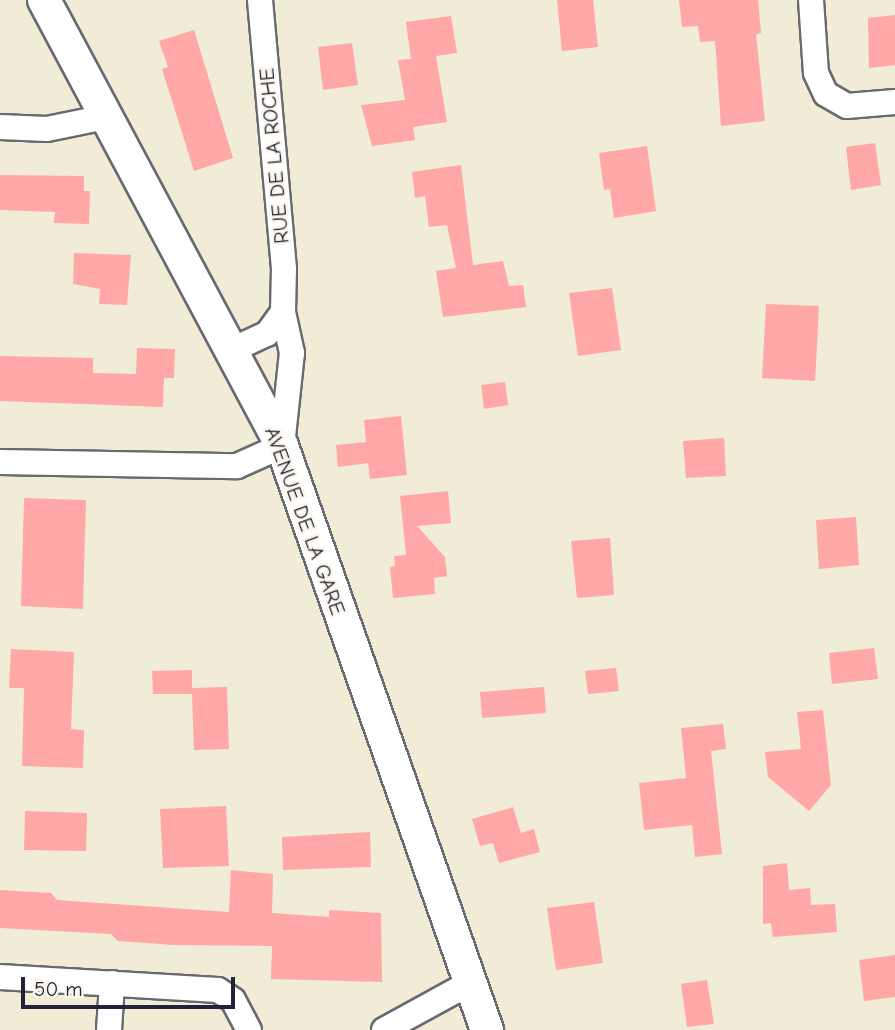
<!DOCTYPE html>
<style>
body{margin:0}
#map{position:relative;width:895px;height:1030px;overflow:hidden;background:#f1ecd5;font-family:"Comic Neue",sans-serif}
div>[style]{position:absolute}
.building>*{inset:0;background:#ffa8a7}
.roads{filter:drop-shadow(2px 0 #6a6971) drop-shadow(-2px 0 #6a6971) drop-shadow(0 2px #6a6971) drop-shadow(0 -2px #6a6971)}
.minor>*{height:24px;margin:-12px;padding:0 12px;transform-origin:12px;border-radius:12px;background:#fff}
.tertiary>*{height:32px;margin:-16px;padding:0 16px;transform-origin:16px;border-radius:16px;background:#fff}
span{translate:-50% -50%;white-space:nowrap;text-align:center;line-height:1.15;-webkit-text-stroke:5px #fbf7ec;paint-order:stroke}
.street-label{font-size:21px;color:#22223b}
.scale{position:absolute;left:21px;top:977px;width:214px;height:32px;box-sizing:border-box;border:4px solid #22223b;border-top:0;padding-left:9px;font-size:21px;line-height:24px;white-space:nowrap;color:#22223b;-webkit-text-stroke:5px #fbf7ec;paint-order:stroke}
</style>
<div id="map">
<div class="building">
<div style="clip-path:polygon(557px 0,593px 0,598px 47px,562px 51px)"></div>
<div style="clip-path:polygon(679px 0,758px 0,761px 33px,756px 34px,765px 121px,721px 126px,715px 41px,700px 42px,698px 26px,682px 27px)"></div>
<div style="clip-path:polygon(895px 15px,895px 65px,869px 68px,868px 18px)"></div>
<div style="clip-path:polygon(451px 16px,457px 53px,436px 56px,447px 122px,413px 127px,415px 140px,372px 146px,361px 105px,405px 100px,398px 60px,411px 59px,406px 22px)"></div>
<div style="clip-path:polygon(194px 30px,233px 158px,194px 171px,162px 69px,168px 67px,159px 41px)"></div>
<div style="clip-path:polygon(352px 43px,358px 85px,323px 90px,318px 47px)"></div>
<div style="clip-path:polygon(875px 143px,881px 185px,851px 190px,846px 147px)"></div>
<div style="clip-path:polygon(647px 146px,656px 211px,614px 218px,610px 189px,604px 190px,599px 153px)"></div>
<div style="clip-path:polygon(461px 165px,473px 265px,503px 261px,509px 286px,523px 285px,526px 307px,443px 317px,436px 271px,456px 268px,447px 225px,429px 227px,425px 196px,415px 198px,412px 172px)"></div>
<div style="clip-path:polygon(0 175px,84px 176px,84px 191px,90px 191px,89px 224px,54px 223px,55px 212px,0 210px)"></div>
<div style="clip-path:polygon(74px 253px,131px 255px,127px 305px,99px 304px,100px 289px,73px 284px)"></div>
<div style="clip-path:polygon(612px 288px,621px 350px,578px 356px,569px 293px)"></div>
<div style="clip-path:polygon(766px 304px,819px 306px,815px 381px,762px 378px)"></div>
<div style="clip-path:polygon(137px 348px,175px 349px,174px 378px,164px 378px,163px 407px,0 401px,0 356px,93px 358px,93px 373px,136px 374px)"></div>
<div style="clip-path:polygon(505px 382px,508px 405px,484px 409px,481px 385px)"></div>
<div style="clip-path:polygon(401px 416px,407px 475px,370px 479px,368px 463px,338px 467px,336px 445px,366px 442px,364px 420px)"></div>
<div style="clip-path:polygon(724px 438px,726px 476px,686px 478px,683px 441px)"></div>
<div style="clip-path:polygon(448px 491px,451px 523px,417px 526px,445px 557px,447px 576px,434px 578px,435px 594px,393px 598px,390px 567px,395px 566px,394px 556px,406px 555px,400px 496px)"></div>
<div style="clip-path:polygon(24px 498px,86px 500px,83px 609px,21px 606px)"></div>
<div style="clip-path:polygon(856px 517px,859px 565px,819px 569px,816px 520px)"></div>
<div style="clip-path:polygon(610px 538px,614px 595px,577px 598px,571px 541px)"></div>
<div style="clip-path:polygon(874px 648px,878px 679px,832px 684px,829px 653px)"></div>
<div style="clip-path:polygon(11px 649px,74px 652px,71px 729px,84px 730px,83px 768px,22px 766px,24px 688px,9px 688px)"></div>
<div style="clip-path:polygon(616px 668px,619px 691px,588px 694px,585px 671px)"></div>
<div style="clip-path:polygon(192px 670px,192px 688px,227px 687px,229px 749px,194px 750px,192px 694px,153px 694px,152px 671px)"></div>
<div style="clip-path:polygon(544px 687px,546px 713px,482px 718px,480px 692px)"></div>
<div style="clip-path:polygon(823px 710px,831px 785px,809px 811px,768px 777px,765px 752px,801px 749px,797px 712px)"></div>
<div style="clip-path:polygon(723px 724px,726px 749px,711px 751px,722px 854px,695px 857px,692px 825px,644px 830px,639px 783px,686px 778px,681px 728px)"></div>
<div style="clip-path:polygon(226px 806px,229px 866px,163px 868px,160px 809px)"></div>
<div style="clip-path:polygon(513px 807px,521px 833px,534px 829px,540px 852px,499px 863px,493px 843px,480px 846px,472px 819px)"></div>
<div style="clip-path:polygon(25px 811px,87px 813px,86px 851px,24px 850px)"></div>
<div style="clip-path:polygon(370px 832px,371px 867px,283px 870px,282px 837px)"></div>
<div style="clip-path:polygon(787px 863px,789px 890px,810px 888px,811px 905px,835px 904px,837px 932px,773px 937px,771px 923px,763px 924px,763px 866px)"></div>
<div style="clip-path:polygon(231px 870px,273px 874px,272px 913px,329px 917px,329px 910px,381px 913px,382px 982px,271px 979px,272px 946px,173px 945px,118px 941px,111px 934px,0 928px,0 890px,51px 893px,57px 900px,229px 912px)"></div>
<div style="clip-path:polygon(594px 902px,603px 963px,556px 970px,547px 908px)"></div>
<div style="clip-path:polygon(895px 955px,895px 997px,864px 1001px,859px 960px)"></div>
<div style="clip-path:polygon(707px 980px,714px 1024px,687px 1027px,681px 984px)"></div>
</div>
<div class="roads">
<div class="minor">
<div style="left:811px;top:0;width:73px;rotate:86.1deg"></div>
<div style="left:816px;top:73px;width:23px;rotate:65deg"></div>
<div style="left:826px;top:94px;width:24px;rotate:30deg"></div>
<div style="left:847px;top:106px;width:48px;rotate:-4.8deg"></div>
<div style="left:0;top:127px;width:47px;rotate:2.4deg"></div>
<div style="left:47px;top:129px;width:60px;rotate:-11.5deg"></div>
<div style="left:232px;top:350px;width:38px;rotate:-25deg"></div>
<div style="left:267px;top:334px;width:27px;rotate:-54deg"></div>
<div style="left:283px;top:312px;width:43px;rotate:-88.7deg"></div>
<div style="left:284px;top:269px;width:270px;rotate:-95.1deg"></div>
<div style="left:0;top:462px;width:237px;rotate:1deg"></div>
<div style="left:237px;top:466px;width:49px;rotate:-24deg"></div>
<div style="left:282px;top:446px;width:94px;rotate:-83.9deg"></div>
<div style="left:292px;top:353px;width:42px;rotate:-102.4deg"></div>
<div style="left:0;top:977px;width:218px;rotate:3.4deg"></div>
<div style="left:218px;top:990px;width:18px;rotate:34deg"></div>
<div style="left:233px;top:1000px;width:34px;rotate:62deg"></div>
<div style="left:109px;top:1030px;width:47px;rotate:-86.3deg"></div>
<div style="left:384px;top:1030px;width:96px;rotate:-28.7deg"></div>
</div>
<div class="tertiary">
<div style="left:44px;top:0;width:506px;rotate:61.91deg"></div>
<div style="left:282px;top:446px;width:619px;rotate:70.66deg"></div>
</div>
</div>
<div class="street-label">
<span style="left:274px;top:156px;rotate:-95deg">RUE DE LA ROCHE</span>
<span style="left:305px;top:521px;rotate:70deg">AVENUE DE LA GARE</span>
</div>
<div class="scale">50 m</div>
</div>
